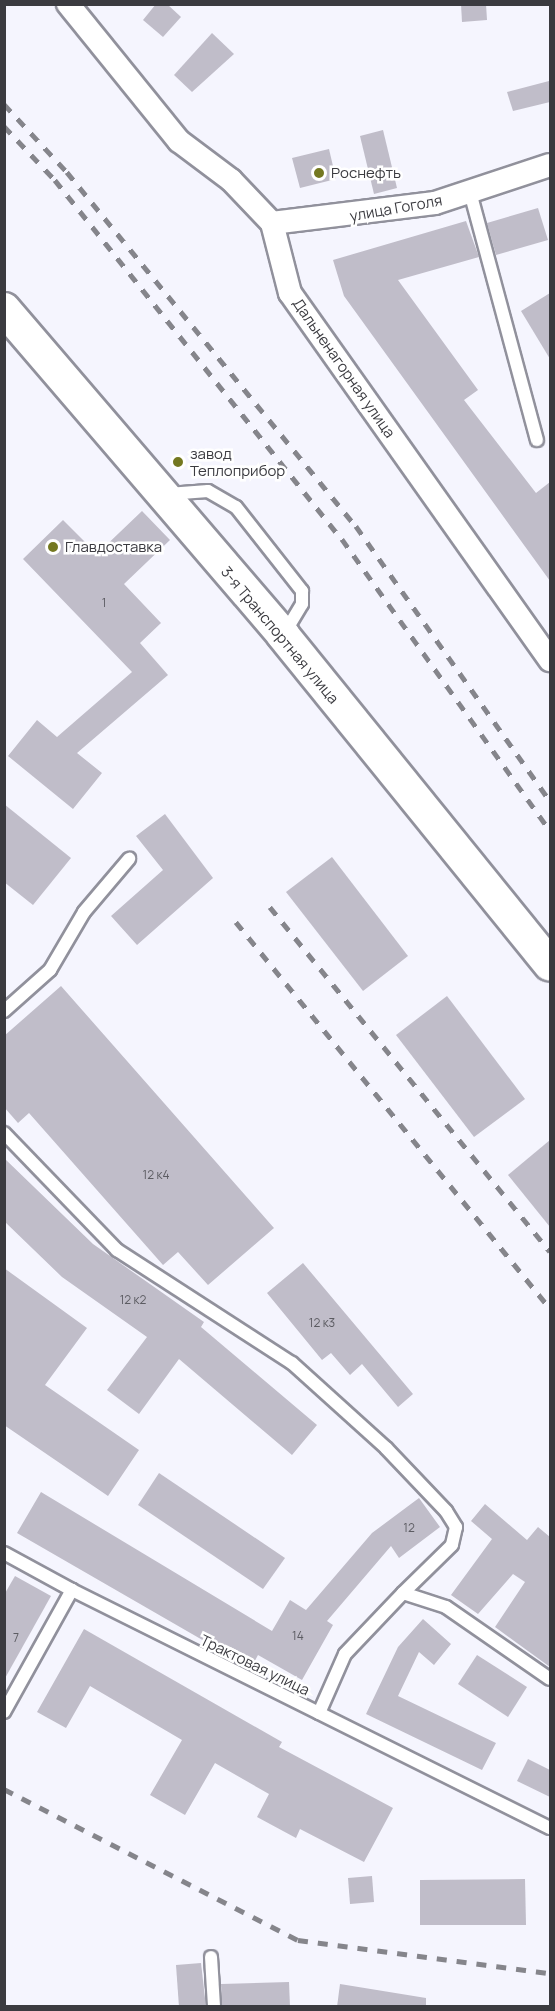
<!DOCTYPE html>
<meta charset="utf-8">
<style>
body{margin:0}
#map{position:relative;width:555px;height:2011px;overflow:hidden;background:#f5f5fe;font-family:Manrope,sans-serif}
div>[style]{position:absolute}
.building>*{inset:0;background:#c0bdc9}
.roads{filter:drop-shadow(2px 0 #91919c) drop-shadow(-2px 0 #91919c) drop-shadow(0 2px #91919c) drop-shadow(0 -2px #91919c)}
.lane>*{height:12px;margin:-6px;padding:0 6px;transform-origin:6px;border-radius:6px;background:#fff}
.street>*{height:22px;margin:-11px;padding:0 11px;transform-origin:11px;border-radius:11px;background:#fff}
.secondary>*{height:32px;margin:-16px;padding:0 16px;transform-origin:16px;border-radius:16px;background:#fff}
.rail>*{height:4.5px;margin-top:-2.25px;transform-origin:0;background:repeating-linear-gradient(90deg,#85858b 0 10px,transparent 0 20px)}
.dots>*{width:16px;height:16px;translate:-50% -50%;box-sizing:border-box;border:3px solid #fff;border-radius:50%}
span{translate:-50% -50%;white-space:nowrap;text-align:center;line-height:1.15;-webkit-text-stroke:5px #fff;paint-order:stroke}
.number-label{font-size:12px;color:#5c5c62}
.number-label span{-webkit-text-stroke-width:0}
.poi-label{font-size:15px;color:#3b3b40}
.left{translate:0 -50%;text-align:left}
.street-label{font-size:15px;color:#3b3b40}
.frame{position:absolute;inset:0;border:6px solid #3b3b40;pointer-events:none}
</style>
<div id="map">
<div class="building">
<div style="clip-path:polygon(156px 4px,167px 4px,181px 17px,163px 37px,143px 20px)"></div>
<div style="clip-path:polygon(461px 4px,486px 4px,487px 20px,462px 22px)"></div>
<div style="clip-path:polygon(212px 33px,234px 54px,192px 92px,174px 75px)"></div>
<div style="clip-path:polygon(549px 81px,550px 102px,513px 111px,507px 92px)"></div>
<div style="clip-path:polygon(383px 130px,397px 188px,374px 194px,360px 136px)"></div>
<div style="clip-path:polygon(329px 149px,336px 179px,300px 188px,292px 158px)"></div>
<div style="clip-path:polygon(538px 208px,548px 240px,496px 255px,487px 223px)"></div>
<div style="clip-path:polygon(466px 221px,479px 257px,398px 280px,478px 390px,464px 400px,536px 493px,550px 482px,550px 581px,344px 296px,333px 260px)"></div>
<div style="clip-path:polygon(550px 293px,550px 359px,521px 311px)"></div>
<div style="clip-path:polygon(142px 511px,170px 540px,124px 584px,161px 623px,140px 643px,168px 675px,77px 753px,102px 773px,73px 809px,8px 756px,37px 720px,57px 737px,132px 672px,23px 559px,63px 520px,97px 554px)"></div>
<div style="clip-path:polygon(4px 804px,71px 858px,33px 905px,4px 882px)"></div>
<div style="clip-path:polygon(165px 814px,213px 878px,137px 945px,111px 916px,163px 870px,136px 836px)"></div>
<div style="clip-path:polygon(332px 857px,408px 956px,363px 991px,286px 892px)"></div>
<div style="clip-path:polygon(61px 986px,274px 1228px,208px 1285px,178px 1252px,163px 1265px,29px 1113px,18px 1123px,4px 1107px,4px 1036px)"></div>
<div style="clip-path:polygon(447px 996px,525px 1099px,474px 1137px,396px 1035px)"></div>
<div style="clip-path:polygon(550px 1140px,550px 1227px,508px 1175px)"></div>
<div style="clip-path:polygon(4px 1158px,93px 1244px,204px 1322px,201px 1327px,317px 1425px,292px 1455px,179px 1359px,139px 1414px,107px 1390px,147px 1337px,62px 1277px,4px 1221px)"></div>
<div style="clip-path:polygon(303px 1263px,413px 1394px,398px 1407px,362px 1364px,350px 1375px,331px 1353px,322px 1360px,267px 1293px)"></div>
<div style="clip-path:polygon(4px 1268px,87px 1328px,45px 1385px,139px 1450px,108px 1496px,4px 1425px)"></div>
<div style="clip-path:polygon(159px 1473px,285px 1558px,263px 1589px,138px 1505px)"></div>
<div style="clip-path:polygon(41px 1492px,272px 1631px,290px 1600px,306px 1610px,372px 1533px,419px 1498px,440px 1527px,399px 1558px,391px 1546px,327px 1621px,333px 1625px,302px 1680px,258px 1655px,251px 1668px,17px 1533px)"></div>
<div style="clip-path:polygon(485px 1504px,527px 1540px,538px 1527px,550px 1537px,550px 1667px,495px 1627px,525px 1582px,513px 1574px,478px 1614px,451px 1595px,492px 1539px,471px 1521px)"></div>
<div style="clip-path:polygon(15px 1576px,51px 1596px,4px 1680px,4px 1595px)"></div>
<div style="clip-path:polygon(423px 1619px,451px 1644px,434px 1665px,419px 1652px,398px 1696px,496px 1743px,482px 1770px,366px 1714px,398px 1647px)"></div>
<div style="clip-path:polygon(84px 1629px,282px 1742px,279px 1747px,393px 1808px,364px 1862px,300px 1829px,296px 1838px,257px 1817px,269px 1794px,215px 1763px,185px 1815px,150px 1795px,182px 1740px,90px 1686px,66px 1728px,37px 1712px)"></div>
<div style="clip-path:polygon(477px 1655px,527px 1687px,508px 1717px,458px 1684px)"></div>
<div style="clip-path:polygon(528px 1759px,550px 1770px,550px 1797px,517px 1781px)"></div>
<div style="clip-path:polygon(372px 1876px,374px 1902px,350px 1904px,348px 1878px)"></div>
<div style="clip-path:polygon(525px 1879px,526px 1925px,420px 1925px,420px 1880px)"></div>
<div style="clip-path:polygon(201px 1963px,206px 2007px,179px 2007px,176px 1965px)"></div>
<div style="clip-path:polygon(289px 1982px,290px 2007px,222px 2007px,221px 1984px)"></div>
<div style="clip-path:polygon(340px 1984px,426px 1998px,426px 2007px,337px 2007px)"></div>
</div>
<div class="roads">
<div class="lane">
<div style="left:470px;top:192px;width:257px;rotate:74.9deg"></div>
<div style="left:168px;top:494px;width:40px;rotate:-4.3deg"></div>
<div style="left:208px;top:491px;width:32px;rotate:30deg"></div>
<div style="left:236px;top:507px;width:107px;rotate:51.8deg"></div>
<div style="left:302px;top:591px;width:13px;rotate:90deg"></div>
<div style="left:302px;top:604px;width:35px;rotate:121deg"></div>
<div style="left:4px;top:1011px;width:62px;rotate:-41.7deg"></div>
<div style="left:50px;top:970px;width:67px;rotate:-59.6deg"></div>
<div style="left:84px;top:912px;width:70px;rotate:-49.7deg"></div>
<div style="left:4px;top:1133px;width:163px;rotate:46deg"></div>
<div style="left:117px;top:1250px;width:208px;rotate:32.9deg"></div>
<div style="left:292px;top:1363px;width:127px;rotate:42.1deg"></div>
<div style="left:386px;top:1448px;width:87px;rotate:46.4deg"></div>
<div style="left:446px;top:1511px;width:19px;rotate:58deg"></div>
<div style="left:456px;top:1527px;width:18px;rotate:103deg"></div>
<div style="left:452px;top:1545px;width:69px;rotate:135.6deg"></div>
<div style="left:4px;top:1553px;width:77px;rotate:28.6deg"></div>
<div style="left:4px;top:1712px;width:140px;rotate:-60.9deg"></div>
<div style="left:72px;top:1590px;width:534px;rotate:26.47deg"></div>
<div style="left:319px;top:1713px;width:64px;rotate:-66.2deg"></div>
<div style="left:345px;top:1654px;width:84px;rotate:-46.4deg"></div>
<div style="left:403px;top:1593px;width:45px;rotate:18deg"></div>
<div style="left:446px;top:1607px;width:126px;rotate:34.7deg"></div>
<div style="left:211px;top:1957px;width:49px;rotate:86.5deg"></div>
</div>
<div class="street">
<div style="left:68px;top:4px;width:176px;rotate:51deg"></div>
<div style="left:179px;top:141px;width:65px;rotate:36.9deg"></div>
<div style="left:231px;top:180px;width:59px;rotate:46.4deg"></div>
<div style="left:272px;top:223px;width:72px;rotate:75.6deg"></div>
<div style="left:290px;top:293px;width:450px;rotate:54.7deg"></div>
<div style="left:272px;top:223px;width:164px;rotate:-7deg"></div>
<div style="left:435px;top:203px;width:121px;rotate:-18.3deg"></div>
</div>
<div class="secondary">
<div style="left:4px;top:309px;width:429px;rotate:49.4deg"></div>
<div style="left:283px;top:635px;width:424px;rotate:51deg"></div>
</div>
</div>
<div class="rail">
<div style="left:4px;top:104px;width:93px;rotate:47.2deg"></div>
<div style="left:67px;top:172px;width:457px;rotate:50.8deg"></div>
<div style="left:356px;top:526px;width:337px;rotate:54.8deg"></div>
<div style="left:4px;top:126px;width:74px;rotate:46.6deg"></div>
<div style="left:55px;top:180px;width:460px;rotate:51.4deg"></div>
<div style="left:342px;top:539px;width:359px;rotate:54.5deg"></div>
<div style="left:270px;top:907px;width:444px;rotate:50.9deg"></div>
<div style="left:236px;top:922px;width:498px;rotate:50.9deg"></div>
<div style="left:4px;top:1789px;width:331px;rotate:27.2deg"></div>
<div style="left:298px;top:1940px;width:254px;rotate:7.5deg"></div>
</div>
<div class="dots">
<div style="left:319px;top:173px;background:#747820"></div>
<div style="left:178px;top:462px;background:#747820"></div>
<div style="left:53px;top:547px;background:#747820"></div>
</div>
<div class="number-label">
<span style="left:104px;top:603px">1</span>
<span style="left:156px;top:1175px">12 к4</span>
<span style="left:133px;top:1300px">12 к2</span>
<span style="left:322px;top:1323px">12 к3</span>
<span style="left:409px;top:1528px">12</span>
<span style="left:298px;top:1636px">14</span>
<span style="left:16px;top:1638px">7</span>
</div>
<div class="poi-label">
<span class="left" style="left:331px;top:173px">Роснефть</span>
<span class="left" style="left:190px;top:462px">завод<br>Теплоприбор</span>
<span class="left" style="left:65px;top:547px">Главдоставка</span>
</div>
<div class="street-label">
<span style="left:396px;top:208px;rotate:-10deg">улица Гоголя</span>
<span style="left:344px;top:368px;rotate:55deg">Дальненагорная улица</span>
<span style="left:280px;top:635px;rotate:50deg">3-я Транспортная улица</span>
<span style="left:255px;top:1665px;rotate:26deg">Трактовая улица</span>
</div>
<div class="frame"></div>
</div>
